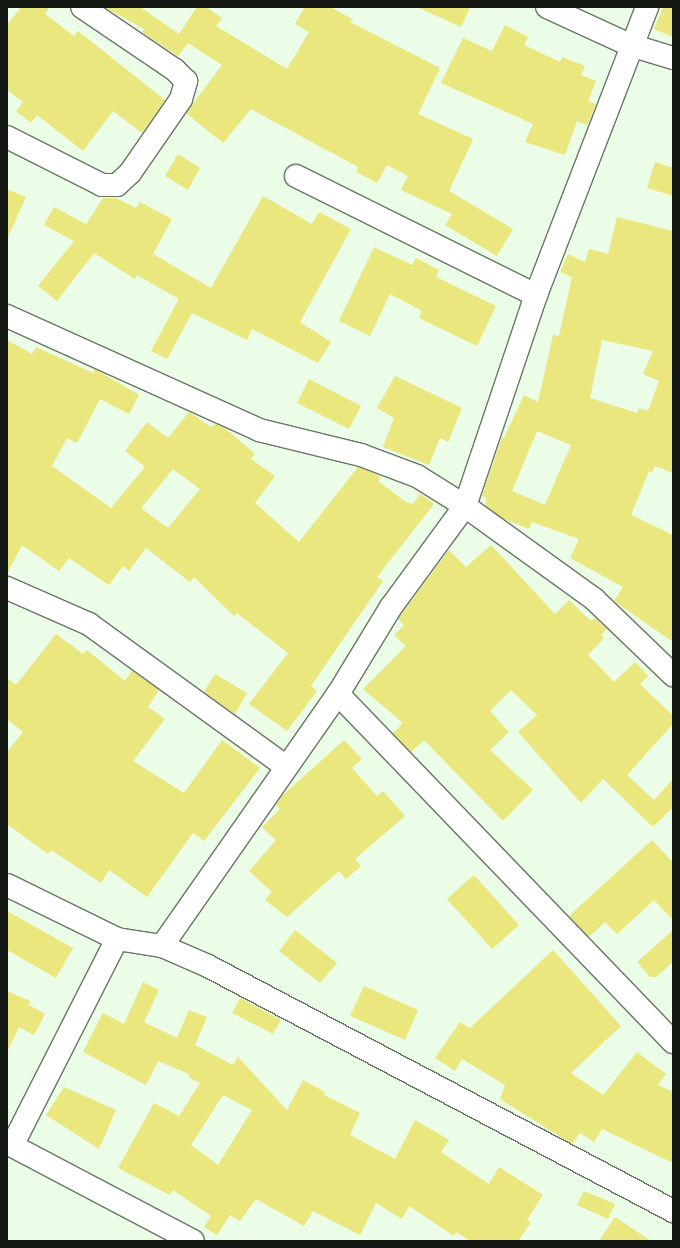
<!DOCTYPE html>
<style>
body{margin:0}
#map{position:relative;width:680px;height:1248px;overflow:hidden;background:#ebfce7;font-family:"Roboto Condensed",sans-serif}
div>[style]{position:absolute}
.building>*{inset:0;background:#e9e77e}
.roads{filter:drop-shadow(1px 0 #687765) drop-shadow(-1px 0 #687765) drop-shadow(0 1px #687765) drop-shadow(0 -1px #687765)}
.street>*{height:22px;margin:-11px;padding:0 11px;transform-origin:11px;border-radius:11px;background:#fff}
span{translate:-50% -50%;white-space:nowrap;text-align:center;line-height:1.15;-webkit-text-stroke:3px #ebfce7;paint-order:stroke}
.frame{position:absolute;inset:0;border:8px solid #131912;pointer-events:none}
</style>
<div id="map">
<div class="building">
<div style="clip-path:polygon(21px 7px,50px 7px,45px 14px,74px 36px,78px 31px,165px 100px,142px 133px,113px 111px,83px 151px,37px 115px,31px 123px,16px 111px,23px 102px,7px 90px,7px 25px)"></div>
<div style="clip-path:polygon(104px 7px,140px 7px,179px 34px,197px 7px,206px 7px,222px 18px,216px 26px,287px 69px,309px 32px,295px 24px,305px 7px,330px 7px,352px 19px,350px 22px,440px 68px,418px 114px,473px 139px,449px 191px,513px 229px,497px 256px,445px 225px,452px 214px,401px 190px,408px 176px,387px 165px,377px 183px,356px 172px,358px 167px,251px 109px,223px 143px,186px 113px,222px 65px,188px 43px,178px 56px,142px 32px,144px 29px)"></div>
<div style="clip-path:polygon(417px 7px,470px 7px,461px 27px)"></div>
<div style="clip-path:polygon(663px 7px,673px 7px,673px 37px,654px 29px)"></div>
<div style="clip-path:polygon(505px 25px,528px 37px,524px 45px,560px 62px,562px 57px,585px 66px,581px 75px,596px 81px,588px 101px,596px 104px,587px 125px,577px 121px,565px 155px,525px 142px,533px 124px,441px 83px,463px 38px,492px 51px)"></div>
<div style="clip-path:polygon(178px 154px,200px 168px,188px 190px,165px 176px)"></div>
<div style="clip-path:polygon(655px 162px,673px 168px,673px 196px,647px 188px)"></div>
<div style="clip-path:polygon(7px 189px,26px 197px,7px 239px)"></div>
<div style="clip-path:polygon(263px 196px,312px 224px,319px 212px,351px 229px,300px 322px,331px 342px,318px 363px,252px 329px,247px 340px,192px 313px,167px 359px,151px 351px,179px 299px,137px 275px,135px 279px,94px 253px,57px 301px,38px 286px,74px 241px,44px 225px,54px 207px,86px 224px,103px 198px,116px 198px,136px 208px,140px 202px,172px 219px,153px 254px,211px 288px)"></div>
<div style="clip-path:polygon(evenodd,617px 217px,673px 231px,673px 473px,655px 466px,652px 473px,649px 471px,631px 515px,673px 535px,673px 642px,614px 601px,623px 587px,570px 558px,579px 539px,532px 522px,529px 529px,502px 518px,485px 505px,487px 499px,482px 496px,502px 437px,504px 438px,524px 395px,538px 402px,553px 335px,559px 336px,572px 277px,560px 272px,568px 254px,585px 262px,589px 249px,608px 254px,617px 217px,602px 340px,653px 351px,643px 374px,659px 381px,648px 411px,639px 408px,637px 413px,590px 398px,602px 340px,617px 217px,537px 431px,571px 445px,545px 505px,512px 491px,537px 431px)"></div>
<div style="clip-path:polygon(374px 247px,412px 265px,416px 258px,439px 270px,436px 277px,496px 306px,477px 346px,419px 318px,422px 311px,390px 294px,370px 336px,339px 321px)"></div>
<div style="clip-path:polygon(evenodd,7px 340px,32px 354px,36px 347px,93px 373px,95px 369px,139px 395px,129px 414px,100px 399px,77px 443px,67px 438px,52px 466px,111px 508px,145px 467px,125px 451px,147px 422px,168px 438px,189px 412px,211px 427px,216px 424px,226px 429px,255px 454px,251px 459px,275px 476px,255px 503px,299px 542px,358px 467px,378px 475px,381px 477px,378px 481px,406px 502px,413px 504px,420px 494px,434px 504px,377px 577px,383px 581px,311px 686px,317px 691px,287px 731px,249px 704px,288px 653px,237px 613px,234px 616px,194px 577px,190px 582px,146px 548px,129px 571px,123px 566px,109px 585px,69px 558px,59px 571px,22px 545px,7px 574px,7px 340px,173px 469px,200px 489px,168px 528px,141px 508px,173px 469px)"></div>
<div style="clip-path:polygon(395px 376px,462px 408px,448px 442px,440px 438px,429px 465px,383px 447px,394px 418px,377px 408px)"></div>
<div style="clip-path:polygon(309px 379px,361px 406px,349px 429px,297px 403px)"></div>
<div style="clip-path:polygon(491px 545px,555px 614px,569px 600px,591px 621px,595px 618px,607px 629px,601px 635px,604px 638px,588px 655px,614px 682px,635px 662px,648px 676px,640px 684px,673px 716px,673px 724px,627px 775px,654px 800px,673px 779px,673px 807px,653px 827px,603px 779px,581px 803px,518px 732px,537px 715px,511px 690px,490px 711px,509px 732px,490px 750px,533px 790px,503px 821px,424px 740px,411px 752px,393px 733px,403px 723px,363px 689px,406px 646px,394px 635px,404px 625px,398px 619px,446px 554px,449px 550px,466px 567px)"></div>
<div style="clip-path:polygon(56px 634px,83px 654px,87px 650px,125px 681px,132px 671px,159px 690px,148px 707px,165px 719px,133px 761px,184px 793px,222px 740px,260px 768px,204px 841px,193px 833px,147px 897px,109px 870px,101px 883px,51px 850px,48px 854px,7px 824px,7px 752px,23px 732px,7px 719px,7px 678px,16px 685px)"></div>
<div style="clip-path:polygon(215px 674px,247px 693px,235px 714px,204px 692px)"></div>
<div style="clip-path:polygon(344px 740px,362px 759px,352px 768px,377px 796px,383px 791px,405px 816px,355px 859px,361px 866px,346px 879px,339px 871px,287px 917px,265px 900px,272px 892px,249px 871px,276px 840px,262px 827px,280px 809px,276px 805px,283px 795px)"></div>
<div style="clip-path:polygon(652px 840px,673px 862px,673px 920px,654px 900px,617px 934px,605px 922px,589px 937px,569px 916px)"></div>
<div style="clip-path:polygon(474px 875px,519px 925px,492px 949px,447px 899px)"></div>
<div style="clip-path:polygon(7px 911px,73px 948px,56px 978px,7px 950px)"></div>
<div style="clip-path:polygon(295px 930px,337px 963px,320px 983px,279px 951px)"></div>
<div style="clip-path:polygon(673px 930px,673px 962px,656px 977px,650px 977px,637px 962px)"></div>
<div style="clip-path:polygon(553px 950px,621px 1026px,571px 1073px,603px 1095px,637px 1052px,666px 1074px,658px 1085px,673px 1092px,673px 1163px,602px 1129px,594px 1142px,580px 1133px,572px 1144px,500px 1099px,505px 1085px,462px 1059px,455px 1071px,435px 1058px,460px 1022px,470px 1028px)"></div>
<div style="clip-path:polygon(evenodd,143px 982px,159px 990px,144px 1022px,177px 1038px,189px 1010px,207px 1017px,195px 1045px,233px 1065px,238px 1057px,287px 1110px,303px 1080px,325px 1092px,324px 1095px,360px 1113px,350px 1135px,395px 1159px,415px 1120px,449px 1140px,441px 1152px,489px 1184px,499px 1167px,543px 1195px,527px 1220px,531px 1222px,518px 1241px,471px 1241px,456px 1232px,454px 1236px,409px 1206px,402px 1219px,376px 1203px,360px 1235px,313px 1211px,304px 1226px,256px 1199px,240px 1221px,230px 1215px,217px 1235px,204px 1227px,211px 1216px,173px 1190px,170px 1195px,118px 1168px,154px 1103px,179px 1116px,200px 1083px,188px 1077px,189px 1074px,158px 1061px,146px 1085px,83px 1052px,103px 1013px,124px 1024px,143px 982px,223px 1095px,252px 1110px,218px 1165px,191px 1145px,223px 1095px)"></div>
<div style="clip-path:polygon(364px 986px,418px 1010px,405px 1040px,350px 1016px)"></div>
<div style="clip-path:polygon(7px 991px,30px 1001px,29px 1005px,45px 1014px,34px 1035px,19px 1027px,7px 1052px)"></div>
<div style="clip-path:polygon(240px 998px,281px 1020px,273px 1034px,232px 1013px)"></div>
<div style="clip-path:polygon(64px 1087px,116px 1110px,99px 1149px,46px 1115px)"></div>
<div style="clip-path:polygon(584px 1191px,615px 1204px,608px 1219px,577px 1205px)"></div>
<div style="clip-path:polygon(615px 1217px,651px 1241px,599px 1241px)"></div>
</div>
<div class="roads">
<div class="street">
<div style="left:547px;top:7px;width:91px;rotate:24.6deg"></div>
<div style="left:630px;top:45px;width:45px;rotate:16.8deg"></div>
<div style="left:7px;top:137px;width:106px;rotate:26.8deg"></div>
<div style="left:102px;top:185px;width:15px"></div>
<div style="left:117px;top:185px;width:18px;rotate:-43deg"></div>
<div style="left:130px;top:173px;width:90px;rotate:-55.4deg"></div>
<div style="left:181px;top:99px;width:19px;rotate:-74deg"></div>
<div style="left:186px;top:81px;width:16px;rotate:-135deg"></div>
<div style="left:175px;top:70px;width:112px;rotate:-145.9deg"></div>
<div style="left:296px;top:176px;width:268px;rotate:26.4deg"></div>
<div style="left:7px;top:316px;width:277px;rotate:24.3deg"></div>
<div style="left:259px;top:430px;width:105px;rotate:13.8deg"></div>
<div style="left:361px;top:455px;width:60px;rotate:20.6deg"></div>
<div style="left:417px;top:476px;width:57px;rotate:32deg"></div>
<div style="left:465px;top:506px;width:159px;rotate:35.8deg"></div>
<div style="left:594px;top:599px;width:110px;rotate:43.9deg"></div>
<div style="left:7px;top:588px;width:90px;rotate:23.7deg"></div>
<div style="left:89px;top:624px;width:242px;rotate:35.9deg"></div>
<div style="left:338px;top:694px;width:483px;rotate:46.1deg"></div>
<div style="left:7px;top:885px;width:123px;rotate:26.1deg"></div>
<div style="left:117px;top:939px;width:46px;rotate:8.8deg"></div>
<div style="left:162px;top:946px;width:50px;rotate:23.5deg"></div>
<div style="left:208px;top:966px;width:526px;rotate:27.78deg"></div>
<div style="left:162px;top:946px;width:307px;rotate:-55.1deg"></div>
<div style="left:338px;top:694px;width:102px;rotate:-58.7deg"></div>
<div style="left:391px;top:607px;width:125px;rotate:-53.8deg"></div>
<div style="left:465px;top:506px;width:223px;rotate:-71.4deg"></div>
<div style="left:536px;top:295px;width:309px;rotate:-68.9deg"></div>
<div style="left:7px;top:1143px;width:210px;rotate:27.8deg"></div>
<div style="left:13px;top:1144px;width:230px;rotate:-63.1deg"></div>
</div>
</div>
<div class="frame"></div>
</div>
